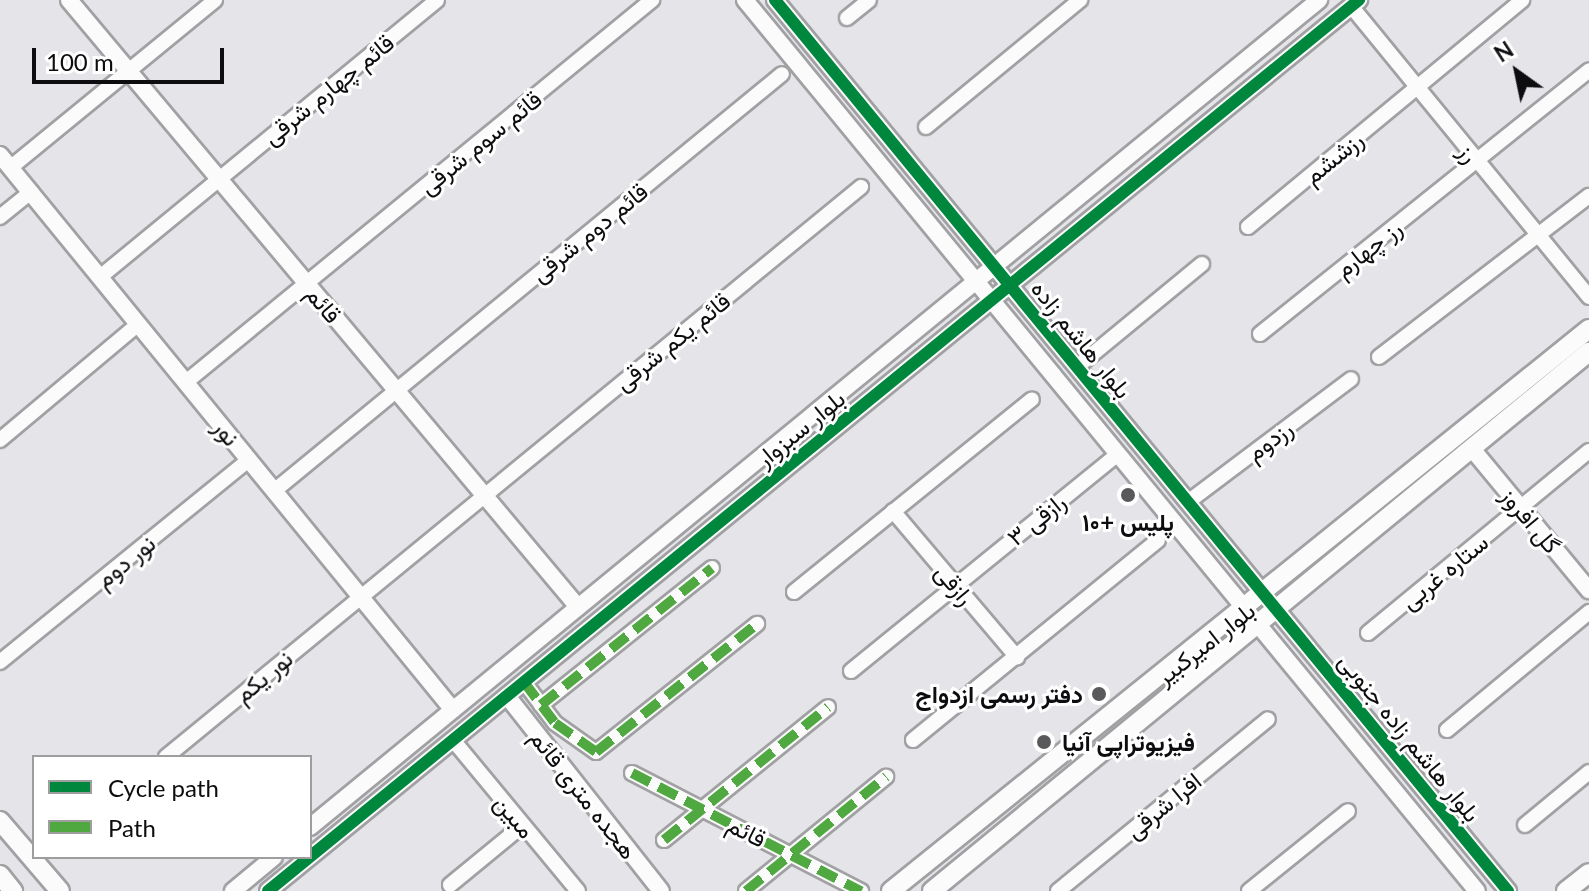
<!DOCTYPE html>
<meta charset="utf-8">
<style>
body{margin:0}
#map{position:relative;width:1589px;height:891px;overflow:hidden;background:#e5e5e9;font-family:Lato,Vazirmatn,sans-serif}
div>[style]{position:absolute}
.roads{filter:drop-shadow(2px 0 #a1a1a4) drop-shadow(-2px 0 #a1a1a4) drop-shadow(0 2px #a1a1a4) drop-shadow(0 -2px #a1a1a4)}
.minor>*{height:14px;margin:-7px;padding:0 7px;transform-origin:7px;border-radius:7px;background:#fbfbfc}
.tertiary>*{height:16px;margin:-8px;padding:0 8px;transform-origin:8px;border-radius:8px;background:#fbfbfc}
.secondary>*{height:18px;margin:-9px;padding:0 9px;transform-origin:9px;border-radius:9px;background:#fbfbfc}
.quiet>*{height:10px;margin-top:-5px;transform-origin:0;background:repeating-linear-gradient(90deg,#50a841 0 20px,transparent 0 30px)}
.cycleway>*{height:12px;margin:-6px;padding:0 6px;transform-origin:6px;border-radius:6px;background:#00873e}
.dots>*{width:22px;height:22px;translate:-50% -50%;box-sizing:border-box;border:4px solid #fff;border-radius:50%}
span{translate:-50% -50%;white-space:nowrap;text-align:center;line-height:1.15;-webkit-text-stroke:6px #fff;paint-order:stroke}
.street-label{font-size:24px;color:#0d0c0f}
.poi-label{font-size:24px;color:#0d0c0f;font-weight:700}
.right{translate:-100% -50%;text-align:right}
.left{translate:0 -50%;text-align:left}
.legend{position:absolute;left:32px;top:755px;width:280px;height:104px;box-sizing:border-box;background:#fff;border:2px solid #9e9e9f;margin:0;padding:10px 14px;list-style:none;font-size:24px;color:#0d0c0f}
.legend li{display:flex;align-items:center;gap:16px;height:40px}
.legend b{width:40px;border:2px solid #9e9e9f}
.north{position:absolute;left:1477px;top:32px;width:80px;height:80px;-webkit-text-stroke:6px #fff;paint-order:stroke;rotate:327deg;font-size:22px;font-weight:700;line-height:32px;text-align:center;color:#0d0c0f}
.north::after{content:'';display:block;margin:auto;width:28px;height:36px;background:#0d0c0f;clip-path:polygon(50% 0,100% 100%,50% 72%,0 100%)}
.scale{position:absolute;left:32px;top:48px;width:192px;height:36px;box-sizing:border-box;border:4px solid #0d0c0f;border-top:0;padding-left:10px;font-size:24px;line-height:28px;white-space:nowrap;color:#0d0c0f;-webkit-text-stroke:6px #fff;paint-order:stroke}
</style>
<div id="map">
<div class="roads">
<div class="minor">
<div style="left:1351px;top:6px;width:376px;rotate:50.7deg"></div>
<div style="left:847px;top:18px;width:28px;rotate:-39deg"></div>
<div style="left:926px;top:127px;width:200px;rotate:-39.5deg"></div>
<div style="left:10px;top:168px;width:265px;rotate:-39.3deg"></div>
<div style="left:0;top:217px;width:40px;rotate:-39deg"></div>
<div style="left:1248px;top:227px;width:356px;rotate:-39.6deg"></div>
<div style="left:100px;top:277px;width:436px;rotate:-39.4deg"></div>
<div style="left:1260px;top:334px;width:422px;rotate:-38.7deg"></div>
<div style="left:1379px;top:357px;width:265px;rotate:-37.5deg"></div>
<div style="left:1077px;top:367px;width:162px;rotate:-39.5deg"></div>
<div style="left:186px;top:382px;width:603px;rotate:-39.34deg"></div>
<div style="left:0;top:440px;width:180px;rotate:-40deg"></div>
<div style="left:274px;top:491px;width:657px;rotate:-39.38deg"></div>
<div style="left:1188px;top:502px;width:204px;rotate:-37deg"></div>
<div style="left:893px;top:511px;width:192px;rotate:49.7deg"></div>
<div style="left:794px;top:592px;width:306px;rotate:-39deg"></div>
<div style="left:1368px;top:633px;width:286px;rotate:-39.5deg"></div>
<div style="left:0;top:662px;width:321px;rotate:-39.1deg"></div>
<div style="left:851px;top:671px;width:343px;rotate:-39.1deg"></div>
<div style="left:524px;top:682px;width:51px;rotate:52.9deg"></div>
<div style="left:555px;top:723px;width:50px;rotate:35.3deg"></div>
<div style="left:596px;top:752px;width:206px;rotate:-38.5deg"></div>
<div style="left:541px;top:705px;width:219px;rotate:-38.7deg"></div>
<div style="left:1447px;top:730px;width:185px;rotate:-39.7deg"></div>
<div style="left:453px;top:740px;width:196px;rotate:50.4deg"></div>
<div style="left:913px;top:740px;width:316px;rotate:-39.2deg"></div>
<div style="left:166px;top:757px;width:899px;rotate:-39.36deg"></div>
<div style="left:632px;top:773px;width:258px;rotate:27.3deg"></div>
<div style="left:1525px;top:825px;width:83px;rotate:-39.6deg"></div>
<div style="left:664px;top:840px;width:211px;rotate:-39deg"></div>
<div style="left:450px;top:885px;width:94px;rotate:-39.4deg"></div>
<div style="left:746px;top:891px;width:181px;rotate:-39.2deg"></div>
<div style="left:1058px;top:891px;width:271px;rotate:-39.3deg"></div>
<div style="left:1249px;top:891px;width:127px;rotate:-38.9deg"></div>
</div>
<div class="tertiary">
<div style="left:69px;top:0;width:792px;rotate:50.02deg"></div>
<div style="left:745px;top:0;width:1153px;rotate:50.6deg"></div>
<div style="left:775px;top:0;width:1154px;rotate:50.56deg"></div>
<div style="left:0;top:155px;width:716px;rotate:50.78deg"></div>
<div style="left:1473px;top:450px;width:182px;rotate:50.4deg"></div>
<div style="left:507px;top:696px;width:248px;rotate:51.7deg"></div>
<div style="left:310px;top:827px;width:1305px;rotate:-39.34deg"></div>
<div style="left:233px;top:891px;width:53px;rotate:-39.7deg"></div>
<div style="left:268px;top:891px;width:1409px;rotate:-39.24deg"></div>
</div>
<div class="secondary">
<div style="left:0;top:821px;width:92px;rotate:49.4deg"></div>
<div style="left:0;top:875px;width:21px;rotate:51deg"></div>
<div style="left:891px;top:891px;width:896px;rotate:-38.84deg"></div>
<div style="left:932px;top:891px;width:850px;rotate:-39.37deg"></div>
<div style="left:1566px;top:891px;width:29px;rotate:-38deg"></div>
</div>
</div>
<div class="quiet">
<div style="left:524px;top:682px;width:51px;rotate:52.9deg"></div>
<div style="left:555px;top:723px;width:50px;rotate:35.3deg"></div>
<div style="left:596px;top:752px;width:206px;rotate:-38.5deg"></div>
<div style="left:541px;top:705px;width:219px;rotate:-38.7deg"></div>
<div style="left:632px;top:773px;width:258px;rotate:27.3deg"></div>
<div style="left:664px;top:840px;width:211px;rotate:-39deg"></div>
<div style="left:746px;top:891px;width:181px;rotate:-39.2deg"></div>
</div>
<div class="cycleway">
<div style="left:775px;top:0;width:1154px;rotate:50.56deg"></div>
<div style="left:268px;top:891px;width:1409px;rotate:-39.24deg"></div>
</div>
<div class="dots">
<div style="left:1128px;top:495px;background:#59585b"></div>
<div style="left:1099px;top:694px;background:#59585b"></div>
<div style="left:1044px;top:742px;background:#59585b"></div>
</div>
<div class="street-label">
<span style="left:328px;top:89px;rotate:-39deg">قائم چهارم شرقی</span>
<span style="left:480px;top:142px;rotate:-39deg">قائم سوم شرقی</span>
<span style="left:1469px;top:153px;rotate:52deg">رز</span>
<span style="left:1333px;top:157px;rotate:-39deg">رزششم</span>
<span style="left:589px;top:232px;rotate:-39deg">قائم دوم شرقی</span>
<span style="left:1368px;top:248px;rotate:-38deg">رز چهارم</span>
<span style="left:324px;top:304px;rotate:50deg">قائم</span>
<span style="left:1082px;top:339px;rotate:51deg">بلوار هاشم زاده</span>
<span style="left:672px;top:341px;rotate:-39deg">قائم یکم شرقی</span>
<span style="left:800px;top:428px;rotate:-39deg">بلوار سبزوار</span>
<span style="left:227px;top:432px;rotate:51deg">نور</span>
<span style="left:1269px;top:440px;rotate:-37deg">رزدوم</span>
<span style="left:1036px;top:519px;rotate:-39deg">رازقی ۳</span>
<span style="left:1531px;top:520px;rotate:50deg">گل افروز</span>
<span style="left:125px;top:561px;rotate:-39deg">نور دوم</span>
<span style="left:1444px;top:571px;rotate:-39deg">ستاره غربی</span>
<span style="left:955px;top:584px;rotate:50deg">رازقی</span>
<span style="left:1205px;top:643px;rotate:-38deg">بلوار امیرکبیر</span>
<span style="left:263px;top:676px;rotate:-40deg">نور یکم</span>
<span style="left:1410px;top:737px;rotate:51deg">بلوار هاشم زاده جنوبی</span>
<span style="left:584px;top:794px;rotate:52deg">هجده متری قائم</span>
<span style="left:1163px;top:805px;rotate:-39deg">افرا شرقی</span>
<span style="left:515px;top:816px;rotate:50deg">مبین</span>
<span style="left:747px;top:831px;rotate:27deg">قائم</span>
</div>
<div class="poi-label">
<span style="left:1128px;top:522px">پلیس +۱۰</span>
<span class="right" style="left:1083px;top:694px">دفتر رسمی ازدواج</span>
<span class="left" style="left:1062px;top:742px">فیزیوتراپی آنیا</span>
</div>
<ul class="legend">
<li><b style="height:10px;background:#00873e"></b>Cycle path</li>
<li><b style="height:10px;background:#50a841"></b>Path</li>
</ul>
<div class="north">N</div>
<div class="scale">100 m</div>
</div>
